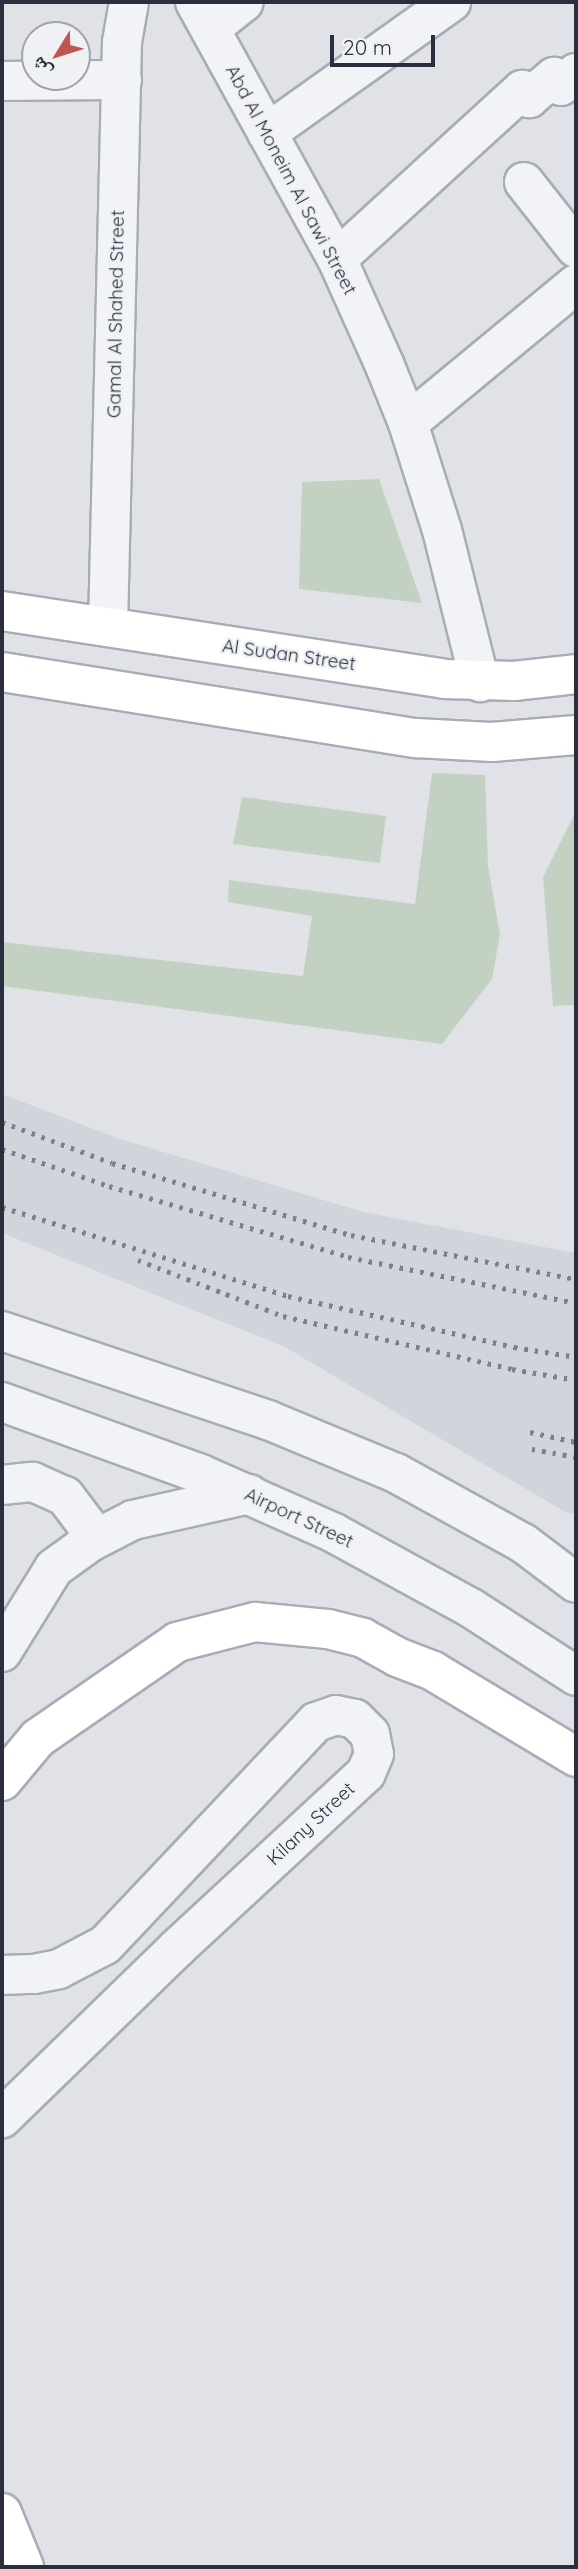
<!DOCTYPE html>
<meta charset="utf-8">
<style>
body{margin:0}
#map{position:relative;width:578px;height:2569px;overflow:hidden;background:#e0e2e8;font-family:Quicksand,"Noto Naskh Arabic",sans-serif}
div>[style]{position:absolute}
.built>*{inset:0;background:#d2d4dc}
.green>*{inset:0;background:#c3d1c2}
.roads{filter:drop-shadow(2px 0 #a9acb5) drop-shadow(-2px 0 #a9acb5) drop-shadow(0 2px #a9acb5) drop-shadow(0 -2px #a9acb5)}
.minor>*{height:38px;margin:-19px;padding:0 19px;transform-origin:19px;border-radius:19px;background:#f2f3f6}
.major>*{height:38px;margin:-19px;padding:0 19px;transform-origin:19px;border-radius:19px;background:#fff}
.highway>*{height:38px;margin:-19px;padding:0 19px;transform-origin:19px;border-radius:19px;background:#fff}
.rail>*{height:5px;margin-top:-2.5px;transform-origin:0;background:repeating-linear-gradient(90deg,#7b7f90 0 3.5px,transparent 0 10.5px)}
span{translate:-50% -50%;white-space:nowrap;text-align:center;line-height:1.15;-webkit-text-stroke:5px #eff1f5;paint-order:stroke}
.street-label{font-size:19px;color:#2a2e3d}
.frame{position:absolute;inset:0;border:4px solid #2a2e3d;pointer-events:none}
.north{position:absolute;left:21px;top:21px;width:70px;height:70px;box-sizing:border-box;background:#eff1f5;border:2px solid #a0a3ab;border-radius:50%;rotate:232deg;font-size:19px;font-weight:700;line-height:28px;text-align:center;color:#2a2e3d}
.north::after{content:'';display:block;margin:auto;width:24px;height:32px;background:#c05651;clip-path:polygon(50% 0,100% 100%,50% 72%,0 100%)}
.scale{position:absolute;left:330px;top:35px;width:105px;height:32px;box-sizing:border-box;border:4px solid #2a2e3d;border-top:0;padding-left:9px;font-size:21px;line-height:24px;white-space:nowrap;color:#2a2e3d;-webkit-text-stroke:5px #eff1f5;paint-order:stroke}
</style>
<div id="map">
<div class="built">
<div style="clip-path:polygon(2px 1094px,120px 1139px,363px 1212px,576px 1253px,576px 1514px,567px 1513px,283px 1346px,2px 1233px)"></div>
</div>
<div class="green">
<div style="clip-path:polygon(379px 479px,422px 603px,299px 589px,302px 482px)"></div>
<div style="clip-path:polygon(432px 773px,485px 775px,488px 866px,500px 934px,492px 979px,442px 1044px,2px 986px,2px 942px,303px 976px,312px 916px,228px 902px,229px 880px,415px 904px)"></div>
<div style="clip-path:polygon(242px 797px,386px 816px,380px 863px,233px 844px)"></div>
<div style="clip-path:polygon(576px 811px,576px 1005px,553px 1006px,543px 877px)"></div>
</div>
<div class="roads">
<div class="minor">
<div style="left:195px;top:2px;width:294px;rotate:61.1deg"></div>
<div style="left:337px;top:259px;width:117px;rotate:65.8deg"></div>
<div style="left:385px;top:366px;width:61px;rotate:68deg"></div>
<div style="left:408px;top:423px;width:112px;rotate:72.4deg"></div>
<div style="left:442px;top:530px;width:157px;rotate:76deg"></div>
<div style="left:210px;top:29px;width:43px;rotate:-38.5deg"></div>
<div style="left:2px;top:81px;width:120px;rotate:-0.5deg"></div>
<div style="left:267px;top:133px;width:226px;rotate:-35.4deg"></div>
<div style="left:524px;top:182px;width:84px;rotate:51.8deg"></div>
<div style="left:337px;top:259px;width:251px;rotate:-42.4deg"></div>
<div style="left:522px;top:90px;width:11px;rotate:49deg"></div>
<div style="left:529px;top:98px;width:33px;rotate:-40deg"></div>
<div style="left:554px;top:77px;width:11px;rotate:52deg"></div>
<div style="left:561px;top:86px;width:20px;rotate:-41deg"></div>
<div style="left:408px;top:423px;width:218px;rotate:-39.6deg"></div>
<div style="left:108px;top:627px;width:585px;rotate:-88.63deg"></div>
<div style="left:122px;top:42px;width:41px;rotate:-80.1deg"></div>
<div style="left:2px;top:1331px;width:280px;rotate:18.5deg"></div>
<div style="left:268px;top:1420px;width:139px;rotate:22.5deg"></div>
<div style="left:396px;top:1473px;width:145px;rotate:28.9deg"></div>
<div style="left:523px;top:1543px;width:66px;rotate:37deg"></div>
<div style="left:2px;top:1402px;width:212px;rotate:19.9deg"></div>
<div style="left:201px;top:1474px;width:145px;rotate:23.9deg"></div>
<div style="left:334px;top:1533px;width:156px;rotate:28.7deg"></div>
<div style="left:471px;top:1608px;width:125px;rotate:32.9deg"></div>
<div style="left:2px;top:1485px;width:31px;rotate:-6deg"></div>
<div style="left:33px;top:1482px;width:35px;rotate:24deg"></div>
<div style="left:65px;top:1496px;width:35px;rotate:53deg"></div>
<div style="left:86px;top:1524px;width:18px;rotate:77deg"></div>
<div style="left:2px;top:1652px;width:99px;rotate:-58.2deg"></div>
<div style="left:54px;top:1568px;width:44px;rotate:-35.8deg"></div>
<div style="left:90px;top:1542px;width:48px;rotate:-27.1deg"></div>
<div style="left:133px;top:1520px;width:119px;rotate:-12.6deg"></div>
<div style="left:2px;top:1975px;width:32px;rotate:-2deg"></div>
<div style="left:34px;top:1974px;width:25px;rotate:-11deg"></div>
<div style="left:59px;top:1969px;width:52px;rotate:-27.6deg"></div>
<div style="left:105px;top:1945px;width:307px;rotate:-46.6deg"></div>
<div style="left:316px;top:1722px;width:21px;rotate:-19deg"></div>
<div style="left:336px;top:1715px;width:19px;rotate:12deg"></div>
<div style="left:355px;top:1719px;width:21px;rotate:45deg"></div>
<div style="left:370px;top:1734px;width:20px;rotate:79deg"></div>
<div style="left:374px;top:1754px;width:21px;rotate:113deg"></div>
<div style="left:366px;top:1773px;width:259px;rotate:137.2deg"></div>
<div style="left:176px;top:1949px;width:243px;rotate:135.8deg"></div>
</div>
<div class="major">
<div style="left:2px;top:611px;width:447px;rotate:8.7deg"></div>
<div style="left:444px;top:679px;width:70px;rotate:1.6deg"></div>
<div style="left:514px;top:681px;width:62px;rotate:-6.4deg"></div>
<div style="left:2px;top:672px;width:419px;rotate:9.1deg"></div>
<div style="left:416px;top:738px;width:76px;rotate:3deg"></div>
<div style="left:492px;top:742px;width:84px;rotate:-4.8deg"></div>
</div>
<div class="highway">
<div style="left:2px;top:1781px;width:56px;rotate:-50.1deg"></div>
<div style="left:38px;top:1738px;width:169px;rotate:-34.6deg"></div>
<div style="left:177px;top:1642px;width:81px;rotate:-14.4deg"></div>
<div style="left:255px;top:1622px;width:73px;rotate:5.5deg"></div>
<div style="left:328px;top:1629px;width:36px;rotate:14deg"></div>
<div style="left:363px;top:1638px;width:39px;rotate:29deg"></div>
<div style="left:397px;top:1657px;width:39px;rotate:21deg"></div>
<div style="left:433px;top:1671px;width:167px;rotate:31deg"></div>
<div style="left:2px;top:2513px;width:58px;rotate:67.8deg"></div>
</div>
</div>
<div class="rail">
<div style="left:2px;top:1122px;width:117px;rotate:20.4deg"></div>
<div style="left:112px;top:1163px;width:250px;rotate:16.8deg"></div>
<div style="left:351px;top:1235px;width:229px;rotate:11.1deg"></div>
<div style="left:2px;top:1149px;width:113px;rotate:19.1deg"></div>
<div style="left:109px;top:1186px;width:249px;rotate:16.5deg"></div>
<div style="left:348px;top:1257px;width:233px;rotate:11.4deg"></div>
<div style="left:2px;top:1207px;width:300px;rotate:17.3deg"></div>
<div style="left:288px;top:1296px;width:232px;rotate:12.7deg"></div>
<div style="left:514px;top:1347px;width:63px;rotate:9.2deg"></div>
<div style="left:138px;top:1260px;width:155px;rotate:21.1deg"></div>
<div style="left:283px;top:1316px;width:235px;rotate:13deg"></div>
<div style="left:512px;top:1369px;width:65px;rotate:9.8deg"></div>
<div style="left:530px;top:1432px;width:47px;rotate:12.3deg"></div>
<div style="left:532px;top:1449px;width:45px;rotate:10.3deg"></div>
</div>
<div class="street-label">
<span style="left:291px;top:180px;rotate:62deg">Abd Al Moneim Al Sawi Street</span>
<span style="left:116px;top:314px;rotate:-89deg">Gamal Al Shahed Street</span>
<span style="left:289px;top:655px;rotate:8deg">Al Sudan Street</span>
<span style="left:299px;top:1518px;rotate:25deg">Airport Street</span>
<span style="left:311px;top:1824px;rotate:-43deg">Kilany Street</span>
</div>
<div class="frame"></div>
<div class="north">ش</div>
<div class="scale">20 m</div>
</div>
